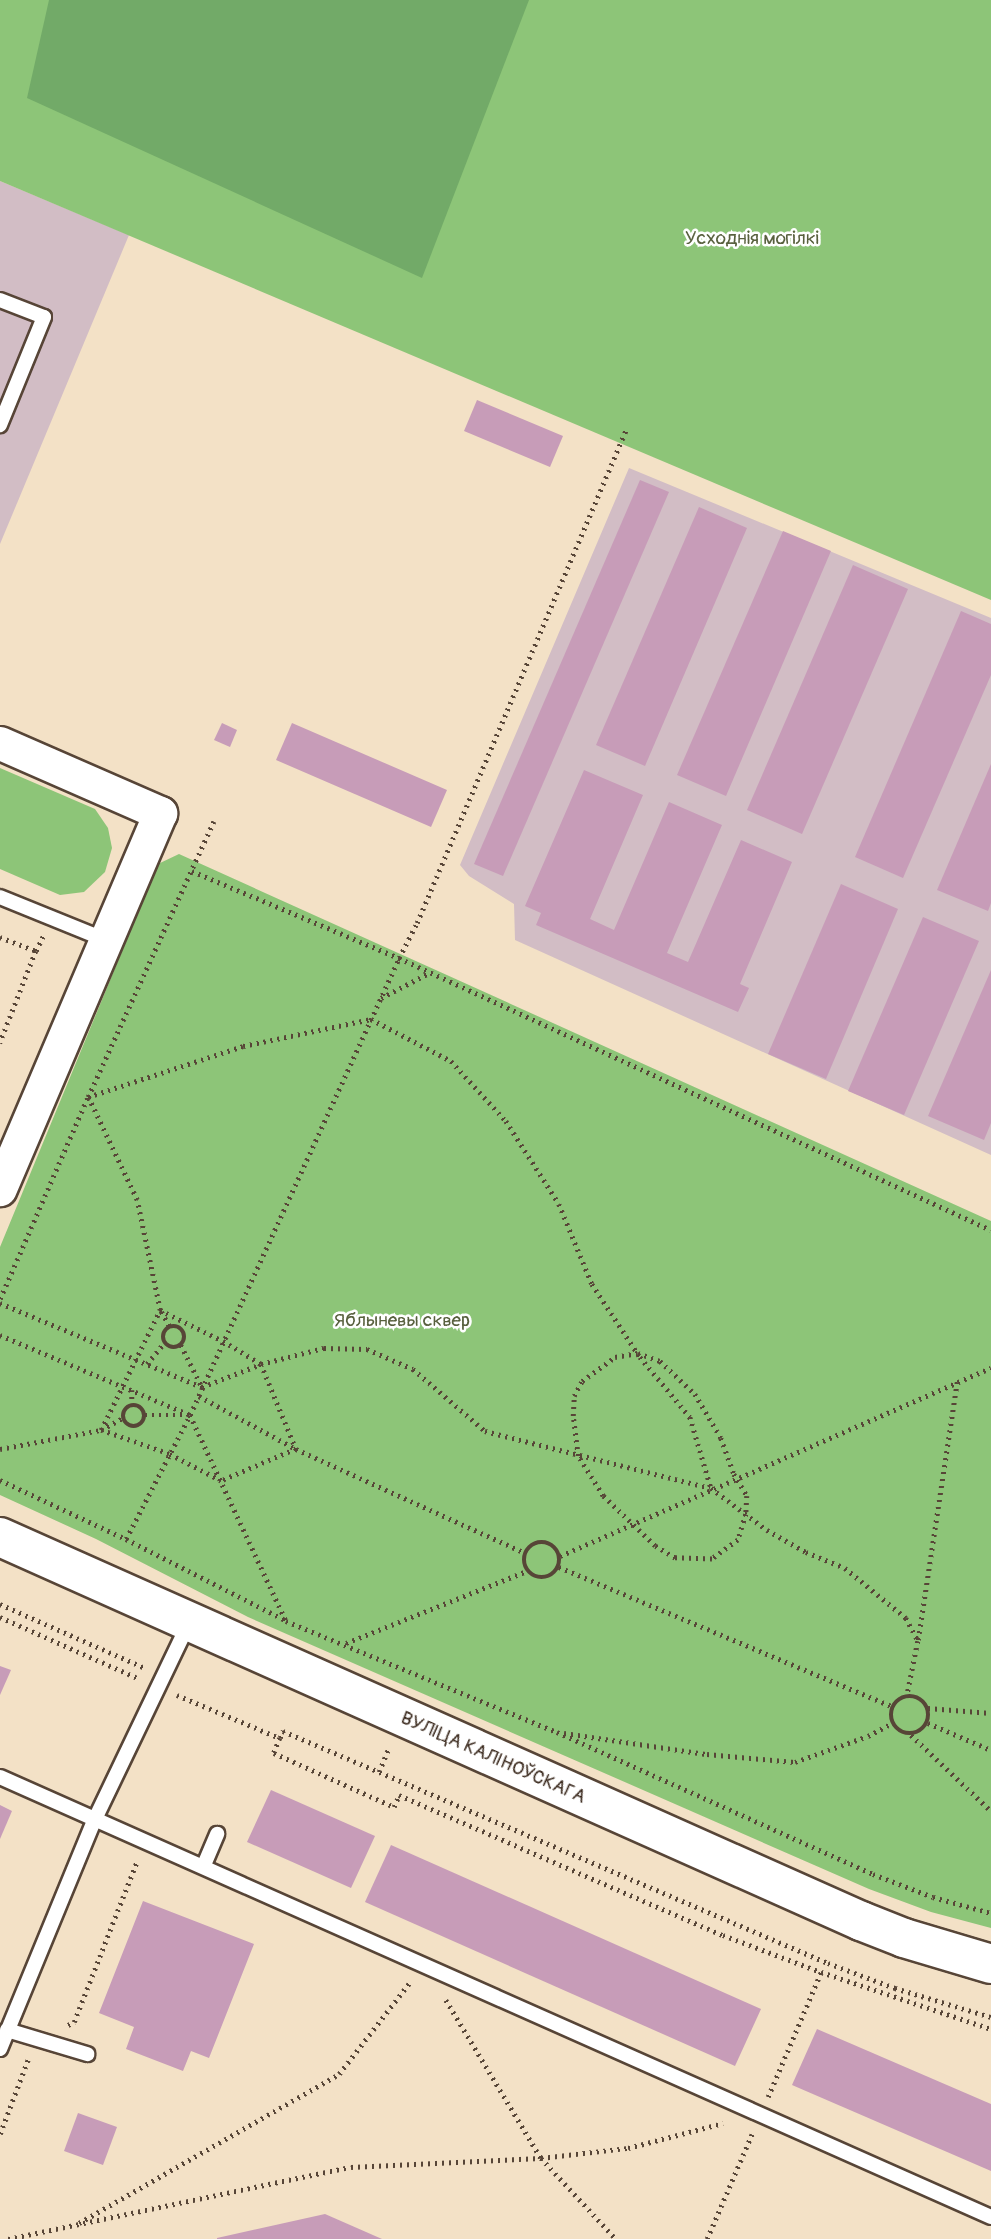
<!DOCTYPE html>
<meta charset="utf-8">
<style>
body{margin:0}
#map{position:relative;width:991px;height:2239px;overflow:hidden;background:#f3e1c6;font-family:Pangolin,sans-serif}
div>[style]{position:absolute}
.industrial>*{inset:0;background:#d2bdc5}
.green>*{inset:0;background:#8dc578}
.forest>*{inset:0;background:#72aa68}
.building>*{inset:0;background:#c79cb8}
.path>*{height:4.5px;margin-top:-2.25px;transform-origin:0;background:repeating-linear-gradient(90deg,#574537 0 2px,transparent 0 7px)}
.path>.ring{margin:-2.25px;padding:0;box-sizing:content-box;background:none;border:4.5px solid #574537;border-radius:50%}
.roads{filter:drop-shadow(2px 0 #574537) drop-shadow(-2px 0 #574537) drop-shadow(0 2px #574537) drop-shadow(0 -2px #574537)}
.service>*{height:14px;margin:-7px;padding:0 7px;transform-origin:7px;border-radius:7px;background:#fff}
.tertiary>*{height:33px;margin:-16.5px;padding:0 16.5px;transform-origin:16.5px;border-radius:16.5px;background:#fff}
.secondary>*{height:38px;margin:-19px;padding:0 19px;transform-origin:19px;border-radius:19px;background:#fff}
span{translate:-50% -50%;white-space:nowrap;text-align:center;line-height:1.15;-webkit-text-stroke:5px #fff;paint-order:stroke}
.park-label{font-size:19px;color:#58603e}
.street-label{font-size:19px;color:#3b2a1e}
</style>
<div id="map">
<div class="industrial">
<div style="clip-path:polygon(0 181px,129px 235px,0 544px)"></div>
<div style="clip-path:polygon(629px 468px,991px 618px,991px 1155px,515px 940px,514px 904px,469px 876px,460px 865px)"></div>
</div>
<div class="green">
<div style="clip-path:polygon(0 0,991px 0,991px 600px,0 181px)"></div>
<div style="clip-path:polygon(0 768px,95px 809px,108px 828px,112px 848px,105px 872px,84px 892px,60px 895px,0 869px)"></div>
<div style="clip-path:polygon(179px 854px,991px 1221px,991px 1928px,931px 1912px,869px 1889px,248px 1617px,96px 1539px,0 1495px,0 1247px,158px 864px)"></div>
</div>
<div class="forest">
<div style="clip-path:polygon(49px 0,529px 0,422px 278px,27px 98px)"></div>
</div>
<div class="building">
<div style="clip-path:polygon(477px 400px,563px 436px,550px 467px,464px 431px)"></div>
<div style="clip-path:polygon(640px 480px,669px 492px,503px 876px,474px 864px)"></div>
<div style="clip-path:polygon(699px 507px,747px 528px,645px 766px,596px 745px)"></div>
<div style="clip-path:polygon(783px 531px,831px 551px,726px 796px,677px 775px)"></div>
<div style="clip-path:polygon(853px 565px,908px 589px,802px 834px,747px 810px)"></div>
<div style="clip-path:polygon(961px 611px,991px 624px,991px 675px,903px 878px,855px 857px)"></div>
<div style="clip-path:polygon(222px 723px,237px 730px,230px 747px,214px 740px)"></div>
<div style="clip-path:polygon(292px 723px,447px 790px,431px 827px,276px 760px)"></div>
<div style="clip-path:polygon(991px 764px,991px 903px,988px 911px,937px 890px)"></div>
<div style="clip-path:polygon(584px 770px,643px 795px,590px 919px,614px 930px,669px 802px,722px 825px,667px 953px,688px 962px,741px 840px,792px 862px,740px 984px,749px 988px,738px 1012px,536px 925px,541px 913px,525px 906px)"></div>
<div style="clip-path:polygon(841px 884px,898px 909px,826px 1079px,768px 1054px)"></div>
<div style="clip-path:polygon(923px 917px,979px 941px,904px 1115px,848px 1091px)"></div>
<div style="clip-path:polygon(991px 970px,991px 1123px,984px 1140px,928px 1116px)"></div>
<div style="clip-path:polygon(0 1666px,11px 1670px,0 1695px)"></div>
<div style="clip-path:polygon(271px 1790px,375px 1836px,351px 1888px,247px 1842px)"></div>
<div style="clip-path:polygon(0 1805px,12px 1811px,0 1839px)"></div>
<div style="clip-path:polygon(391px 1845px,761px 2009px,735px 2066px,365px 1902px)"></div>
<div style="clip-path:polygon(143px 1901px,254px 1944px,209px 2058px,191px 2051px,183px 2071px,126px 2049px,134px 2027px,99px 2013px)"></div>
<div style="clip-path:polygon(817px 2029px,991px 2104px,991px 2171px,792px 2085px)"></div>
<div style="clip-path:polygon(78px 2113px,117px 2127px,103px 2165px,64px 2151px)"></div>
<div style="clip-path:polygon(325px 2214px,382px 2239px,217px 2239px,217px 2238px)"></div>
</div>
<div class="path">
<div style="left:192px;top:871px;width:225px;rotate:22.8deg"></div>
<div style="left:399px;top:958px;width:39px;rotate:-63deg"></div>
<div style="left:417px;top:923px;width:535px;rotate:-67.03deg"></div>
<div style="left:0;top:937px;width:39px;rotate:21deg"></div>
<div style="left:36px;top:951px;width:99px;rotate:111.4deg"></div>
<div style="left:36px;top:951px;width:17px;rotate:-65deg"></div>
<div style="left:381px;top:998px;width:54px;rotate:-27.5deg"></div>
<div style="left:0;top:1299px;width:220px;rotate:-66.5deg"></div>
<div style="left:88px;top:1097px;width:163px;rotate:-18.2deg"></div>
<div style="left:243px;top:1046px;width:131px;rotate:-11.9deg"></div>
<div style="left:371px;top:1019px;width:90px;rotate:27.7deg"></div>
<div style="left:451px;top:1061px;width:81px;rotate:47.5deg"></div>
<div style="left:506px;top:1121px;width:98px;rotate:57.4deg"></div>
<div style="left:559px;top:1204px;width:87px;rotate:67.6deg"></div>
<div style="left:592px;top:1284px;width:87px;rotate:56.7deg"></div>
<div style="left:640px;top:1357px;width:78px;rotate:50.2deg"></div>
<div style="left:690px;top:1417px;width:74px;rotate:73.5deg"></div>
<div style="left:711px;top:1488px;width:70px;rotate:36.9deg"></div>
<div style="left:767px;top:1530px;width:45px;rotate:29.4deg"></div>
<div style="left:806px;top:1552px;width:42px;rotate:22.3deg"></div>
<div style="left:845px;top:1568px;width:79px;rotate:39.3deg"></div>
<div style="left:906px;top:1618px;width:26px;rotate:62deg"></div>
<div style="left:918px;top:1641px;width:56px;rotate:101.3deg"></div>
<div style="left:0;top:1303px;width:219px;rotate:22.6deg"></div>
<div style="left:202px;top:1387px;width:63px;rotate:-21.3deg"></div>
<div style="left:261px;top:1364px;width:65px;rotate:-14.3deg"></div>
<div style="left:324px;top:1348px;width:43px;rotate:1.3deg"></div>
<div style="left:367px;top:1349px;width:50px;rotate:23.5deg"></div>
<div style="left:413px;top:1369px;width:95px;rotate:40.7deg"></div>
<div style="left:485px;top:1431px;width:232px;rotate:14.2deg"></div>
<div style="left:160px;top:1310px;width:70px;rotate:26.2deg"></div>
<div style="left:223px;top:1341px;width:44px;rotate:31.2deg"></div>
<div style="left:261px;top:1364px;width:92px;rotate:67.6deg"></div>
<div style="left:296px;top:1449px;width:82px;rotate:156.9deg"></div>
<div style="left:221px;top:1481px;width:59px;rotate:-152.6deg"></div>
<div style="left:169px;top:1454px;width:72px;rotate:-160.6deg"></div>
<div style="left:101px;top:1430px;width:134px;rotate:-63.8deg"></div>
<div style="left:169px;top:1326px;width:18px;rotate:-119deg"></div>
<div style="left:160px;top:1310px;width:112px;rotate:-101.8deg"></div>
<div style="left:137px;top:1200px;width:114px;rotate:-115.4deg"></div>
<div style="left:88px;top:1097px;width:303px;rotate:-65.5deg"></div>
<div class="ring" style="left:163px;top:1326px;width:17.5px;height:17.5px"></div>
<div style="left:0;top:1335px;width:206px;rotate:22.8deg"></div>
<div style="left:190px;top:1415px;width:227px;rotate:65deg"></div>
<div style="left:286px;top:1621px;width:293px;rotate:22.3deg"></div>
<div style="left:557px;top:1732px;width:346px;rotate:24.2deg"></div>
<div style="left:873px;top:1874px;width:64px;rotate:21deg"></div>
<div style="left:933px;top:1897px;width:60px;rotate:15.4deg"></div>
<div style="left:181px;top:1345px;width:47px;rotate:63.4deg"></div>
<div style="left:638px;top:1353px;width:23px;rotate:20deg"></div>
<div style="left:660px;top:1361px;width:48px;rotate:43.3deg"></div>
<div style="left:695px;top:1394px;width:51px;rotate:59.4deg"></div>
<div style="left:721px;top:1438px;width:38px;rotate:70deg"></div>
<div style="left:734px;top:1474px;width:26px;rotate:59deg"></div>
<div style="left:747px;top:1496px;width:18px;rotate:93deg"></div>
<div style="left:746px;top:1514px;width:27px;rotate:107deg"></div>
<div style="left:738px;top:1540px;width:32px;rotate:144deg"></div>
<div style="left:712px;top:1559px;width:37px;rotate:-178deg"></div>
<div style="left:675px;top:1558px;width:23px;rotate:-149deg"></div>
<div style="left:655px;top:1546px;width:72px;rotate:-136.1deg"></div>
<div style="left:603px;top:1496px;width:47px;rotate:-122deg"></div>
<div style="left:578px;top:1456px;width:40px;rotate:-97.1deg"></div>
<div style="left:573px;top:1416px;width:20px;rotate:-87deg"></div>
<div style="left:574px;top:1396px;width:17px;rotate:-62deg"></div>
<div style="left:582px;top:1381px;width:41px;rotate:-36deg"></div>
<div style="left:615px;top:1357px;width:23px;rotate:-10deg"></div>
<div style="left:147px;top:1364px;width:28px;rotate:-51deg"></div>
<div style="left:132px;top:1390px;width:15px;rotate:90deg"></div>
<div style="left:199px;top:1396px;width:111px;rotate:28.7deg"></div>
<div style="left:296px;top:1449px;width:252px;rotate:24.4deg"></div>
<div class="ring" style="left:123px;top:1405px;width:17.5px;height:17.5px"></div>
<div style="left:145px;top:1415px;width:41px"></div>
<div style="left:0;top:1449px;width:103px;rotate:-10.7deg"></div>
<div style="left:101px;top:1430px;width:25px;rotate:-29deg"></div>
<div style="left:0;top:1480px;width:139px;rotate:25.1deg"></div>
<div style="left:126px;top:1539px;width:178px;rotate:27deg"></div>
<div style="left:126px;top:1539px;width:140px;rotate:-62.7deg"></div>
<div style="left:190px;top:1415px;width:503px;rotate:-65.42deg"></div>
<div style="left:399px;top:958px;width:651px;rotate:24.68deg"></div>
<div class="ring" style="left:524px;top:1542px;width:31.5px;height:31.5px"></div>
<div style="left:560px;top:1556px;width:470px;rotate:-23.6deg"></div>
<div style="left:559px;top:1567px;width:362px;rotate:22.7deg"></div>
<div style="left:0;top:1604px;width:158px;rotate:23.8deg"></div>
<div style="left:0;top:1617px;width:153px;rotate:23.9deg"></div>
<div style="left:918px;top:1640px;width:261px;rotate:-81.4deg"></div>
<div style="left:346px;top:1643px;width:195px;rotate:-21.7deg"></div>
<div style="left:177px;top:1695px;width:112px;rotate:22.7deg"></div>
<div style="left:280px;top:1738px;width:16px;rotate:112deg"></div>
<div style="left:274px;top:1753px;width:132px;rotate:24.2deg"></div>
<div style="left:394px;top:1807px;width:13px;rotate:-67deg"></div>
<div style="left:399px;top:1795px;width:353px;rotate:23.4deg"></div>
<div style="left:723px;top:1935px;width:105px;rotate:20.7deg"></div>
<div style="left:821px;top:1972px;width:179px;rotate:18.5deg"></div>
<div class="ring" style="left:891px;top:1696px;width:33.5px;height:33.5px"></div>
<div style="left:928px;top:1708px;width:63px;rotate:4.5deg"></div>
<div style="left:928px;top:1723px;width:69px;rotate:23.2deg"></div>
<div style="left:564px;top:1733px;width:145px;rotate:8.4deg"></div>
<div style="left:707px;top:1754px;width:88px;rotate:5.2deg"></div>
<div style="left:795px;top:1762px;width:77px;rotate:-19.6deg"></div>
<div style="left:868px;top:1736px;width:27px;rotate:-28deg"></div>
<div style="left:911px;top:1735px;width:110px;rotate:43.5deg"></div>
<div style="left:280px;top:1738px;width:8px;rotate:-67deg"></div>
<div style="left:283px;top:1731px;width:592px;rotate:23.06deg"></div>
<div style="left:828px;top:1963px;width:72px;rotate:20.5deg"></div>
<div style="left:895px;top:1988px;width:100px;rotate:16.8deg"></div>
<div style="left:379px;top:1772px;width:27px;rotate:-68deg"></div>
<div style="left:446px;top:2000px;width:184px;rotate:59deg"></div>
<div style="left:541px;top:2158px;width:110px;rotate:47.2deg"></div>
<div style="left:68px;top:2025px;width:7px;rotate:-27deg"></div>
<div style="left:74px;top:2022px;width:173px;rotate:-68.6deg"></div>
<div style="left:768px;top:2097px;width:136px;rotate:-67deg"></div>
<div style="left:0;top:2134px;width:82px;rotate:-69.4deg"></div>
<div style="left:79px;top:2223px;width:300px;rotate:-29.8deg"></div>
<div style="left:339px;top:2074px;width:116px;rotate:-52.3deg"></div>
<div style="left:8px;top:2239px;width:350px;rotate:-11.9deg"></div>
<div style="left:351px;top:2167px;width:190px;rotate:-2.7deg"></div>
<div style="left:541px;top:2158px;width:88px;rotate:-6.6deg"></div>
<div style="left:628px;top:2148px;width:98px;rotate:-14.7deg"></div>
<div style="left:707px;top:2239px;width:114px;rotate:-66.8deg"></div>
</div>
<div class="roads">
<div class="service">
<div style="left:0;top:300px;width:47px;rotate:21.1deg"></div>
<div style="left:44px;top:317px;width:117px;rotate:112.2deg"></div>
<div style="left:0;top:897px;width:114px;rotate:22.1deg"></div>
<div style="left:0;top:1777px;width:1084px;rotate:23.94deg"></div>
<div style="left:204px;top:1865px;width:34px;rotate:-67deg"></div>
<div style="left:7px;top:2030px;width:84px;rotate:16.7deg"></div>
<div style="left:0;top:2049px;width:249px;rotate:-67.6deg"></div>
<div style="left:95px;top:1819px;width:217px;rotate:-64.4deg"></div>
</div>
<div class="tertiary">
<div style="left:0;top:743px;width:175px;rotate:23.6deg"></div>
<div style="left:160px;top:813px;width:409px;rotate:113.1deg"></div>
</div>
<div class="secondary">
<div style="left:0;top:1537px;width:943px;rotate:24.04deg"></div>
<div style="left:861px;top:1921px;width:46px;rotate:21.6deg"></div>
<div style="left:904px;top:1938px;width:91px;rotate:16.6deg"></div>
</div>
</div>
<div class="park-label">
<span style="left:752px;top:239px">Усходнія могілкі</span>
<span style="left:402px;top:1321px">Яблыневы сквер</span>
</div>
<div class="street-label">
<span style="left:493px;top:1758px;rotate:24deg">ВУЛІЦА КАЛІНОЎСКАГА</span>
</div>
</div>
